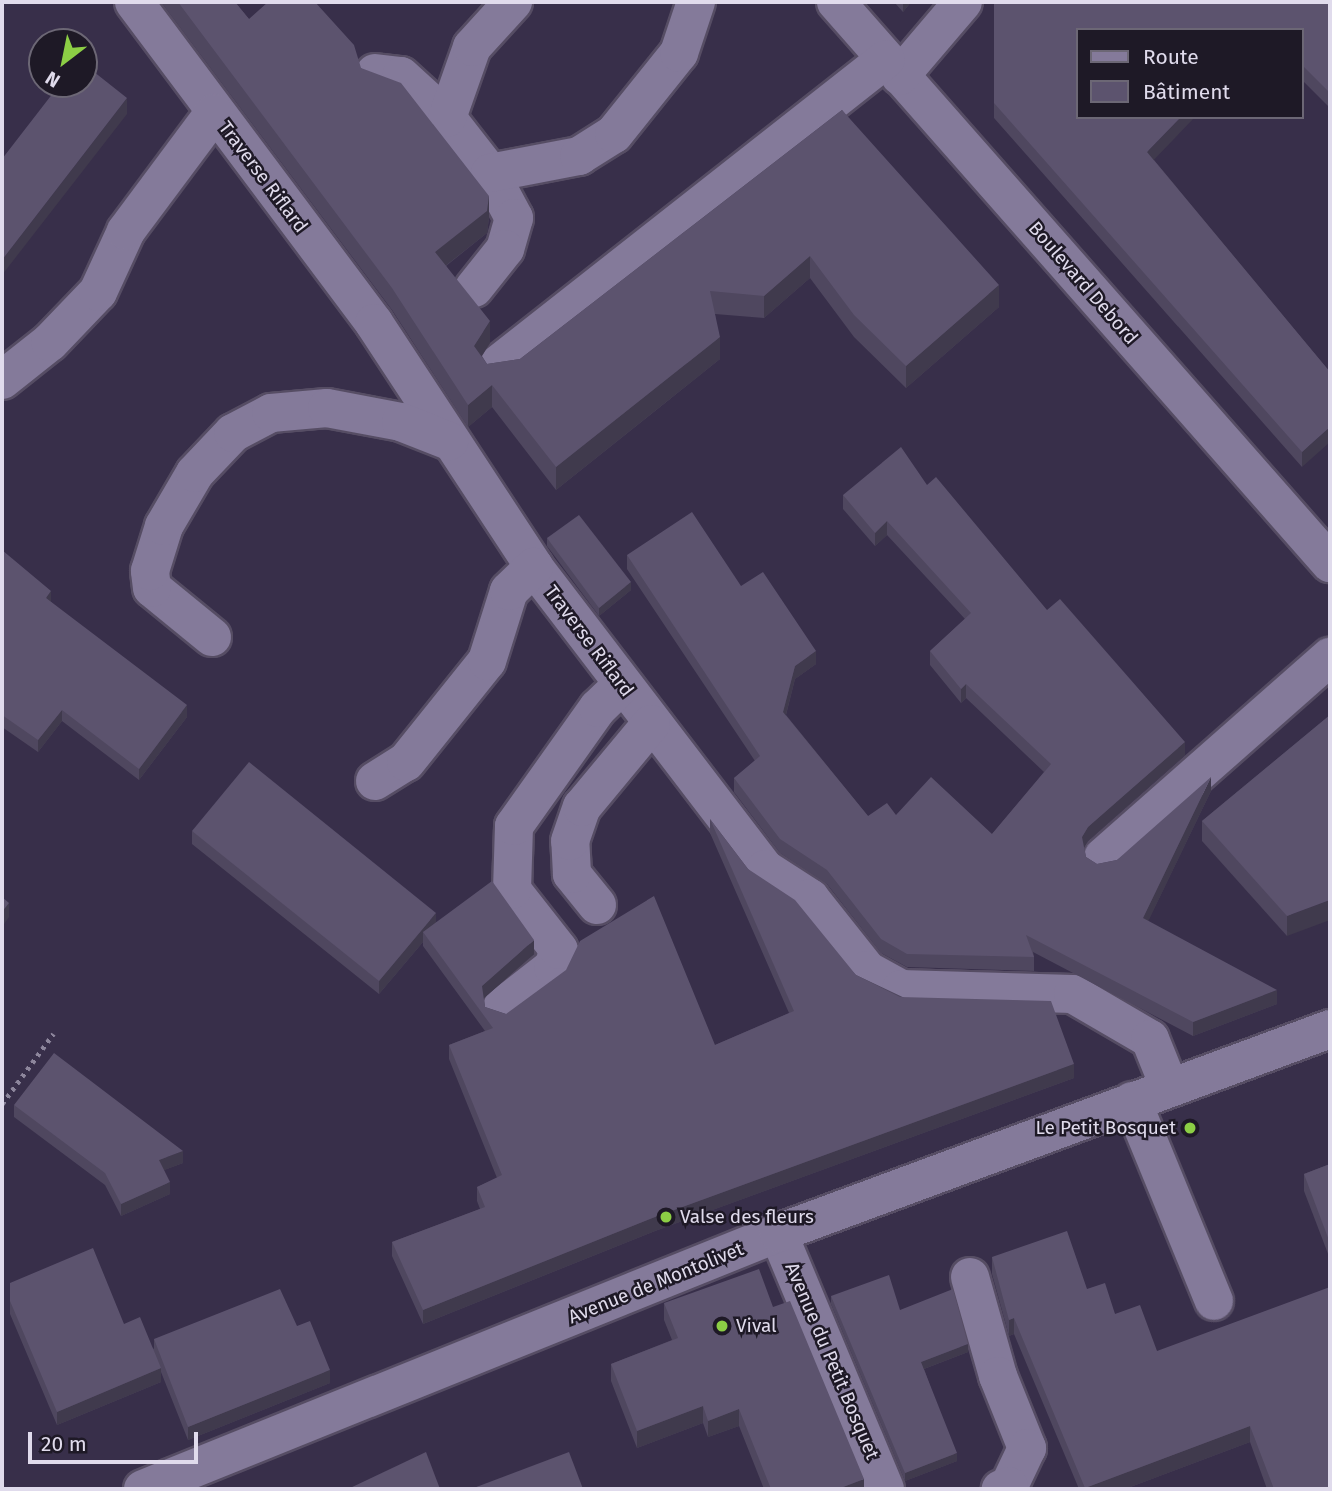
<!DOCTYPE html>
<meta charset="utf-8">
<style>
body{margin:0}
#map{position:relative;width:1332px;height:1491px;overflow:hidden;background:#382f4a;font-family:"Fira Sans",sans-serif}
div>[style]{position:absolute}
.path>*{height:4.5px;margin-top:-2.25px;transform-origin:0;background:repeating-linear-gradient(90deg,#8d869c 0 3.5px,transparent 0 8.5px)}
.roads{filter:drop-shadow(2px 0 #564d64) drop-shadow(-2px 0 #564d64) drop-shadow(0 2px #564d64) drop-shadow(0 -2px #564d64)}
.minor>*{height:38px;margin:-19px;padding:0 19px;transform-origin:19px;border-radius:19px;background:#847a9a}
.wall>*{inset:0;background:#4f475f}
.shaded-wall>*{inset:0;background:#403a4d}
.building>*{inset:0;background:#5c536e}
.dots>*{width:19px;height:19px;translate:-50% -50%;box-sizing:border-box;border:4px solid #1e1926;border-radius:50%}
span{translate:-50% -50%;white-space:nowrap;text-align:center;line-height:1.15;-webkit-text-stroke:5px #1e1926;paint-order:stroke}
.street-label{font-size:19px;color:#e0dbec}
.poi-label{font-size:19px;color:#e0dbec}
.right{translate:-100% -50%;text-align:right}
.left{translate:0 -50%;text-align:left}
.frame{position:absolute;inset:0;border:4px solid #e0dbec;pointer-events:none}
.legend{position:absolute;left:1076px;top:28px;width:228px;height:91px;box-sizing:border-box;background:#1e1926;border:2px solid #6c6775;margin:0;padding:9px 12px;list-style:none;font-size:21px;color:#e0dbec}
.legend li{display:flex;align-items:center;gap:14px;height:35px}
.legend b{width:35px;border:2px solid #6c6775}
.north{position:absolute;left:28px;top:28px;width:70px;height:70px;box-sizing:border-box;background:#1e1926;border:2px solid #6c6775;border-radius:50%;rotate:212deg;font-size:19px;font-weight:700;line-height:28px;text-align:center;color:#e0dbec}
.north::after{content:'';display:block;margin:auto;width:24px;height:32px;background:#8cce45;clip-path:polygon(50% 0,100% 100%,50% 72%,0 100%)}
.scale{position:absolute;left:28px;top:1432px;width:170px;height:32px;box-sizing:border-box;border:4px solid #e0dbec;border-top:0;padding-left:9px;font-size:21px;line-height:24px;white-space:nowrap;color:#e0dbec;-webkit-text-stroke:5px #1e1926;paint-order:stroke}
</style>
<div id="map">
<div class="path">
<div style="left:2px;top:1104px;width:87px;rotate:-53.9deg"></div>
</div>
<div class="roads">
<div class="minor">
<div style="left:134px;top:2px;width:401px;rotate:53.2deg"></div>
<div style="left:374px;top:323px;width:292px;rotate:56.7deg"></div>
<div style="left:534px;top:567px;width:380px;rotate:52.6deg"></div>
<div style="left:765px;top:869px;width:54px;rotate:32.8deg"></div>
<div style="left:810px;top:898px;width:92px;rotate:51.6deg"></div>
<div style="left:867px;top:970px;width:39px;rotate:29deg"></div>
<div style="left:901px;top:989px;width:172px;rotate:1.7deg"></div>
<div style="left:1073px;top:994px;width:89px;rotate:30.3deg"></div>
<div style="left:1150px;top:1039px;width:51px;rotate:68deg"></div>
<div style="left:836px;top:2px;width:748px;rotate:48.63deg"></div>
<div style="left:375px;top:73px;width:26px;rotate:7deg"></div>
<div style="left:401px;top:76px;width:62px;rotate:42.4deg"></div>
<div style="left:447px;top:118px;width:70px;rotate:52deg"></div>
<div style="left:490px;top:173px;width:51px;rotate:61.9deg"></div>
<div style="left:514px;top:218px;width:32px;rotate:106deg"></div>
<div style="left:505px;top:249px;width:50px;rotate:128.5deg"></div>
<div style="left:900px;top:76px;width:97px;rotate:-49.6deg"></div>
<div style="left:447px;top:118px;width:75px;rotate:-70.6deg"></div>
<div style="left:472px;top:47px;width:61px;rotate:-47.7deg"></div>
<div style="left:490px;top:173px;width:91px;rotate:-10.8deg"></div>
<div style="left:579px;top:156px;width:41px;rotate:-32.2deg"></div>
<div style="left:614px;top:134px;width:104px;rotate:-51.3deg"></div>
<div style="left:679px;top:53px;width:54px;rotate:-71.6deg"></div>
<div style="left:496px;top:366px;width:496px;rotate:-38.2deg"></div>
<div style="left:2px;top:380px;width:61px;rotate:-38.4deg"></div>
<div style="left:50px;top:342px;width:69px;rotate:-46.2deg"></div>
<div style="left:98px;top:292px;width:67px;rotate:-65.3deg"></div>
<div style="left:126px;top:231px;width:147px;rotate:-53.3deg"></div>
<div style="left:212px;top:637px;width:77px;rotate:-140.8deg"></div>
<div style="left:152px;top:588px;width:17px;rotate:-97deg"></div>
<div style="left:150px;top:571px;width:47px;rotate:-72.7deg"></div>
<div style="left:164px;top:526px;width:61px;rotate:-59.7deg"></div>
<div style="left:195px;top:473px;width:55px;rotate:-46.5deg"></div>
<div style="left:233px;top:433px;width:43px;rotate:-27.8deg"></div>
<div style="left:271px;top:413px;width:56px;rotate:-5.1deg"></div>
<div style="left:327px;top:408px;width:75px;rotate:10.7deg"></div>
<div style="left:401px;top:422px;width:52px;rotate:21.6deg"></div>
<div style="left:375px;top:781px;width:36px;rotate:-32deg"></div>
<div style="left:406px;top:762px;width:129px;rotate:-51.3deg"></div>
<div style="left:487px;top:661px;width:73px;rotate:-72.6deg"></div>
<div style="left:509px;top:591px;width:35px;rotate:-44deg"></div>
<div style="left:1103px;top:857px;width:303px;rotate:-41.4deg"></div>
<div style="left:597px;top:905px;width:40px;rotate:-129deg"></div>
<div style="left:572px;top:874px;width:33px;rotate:-93deg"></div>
<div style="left:570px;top:841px;width:36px;rotate:-71deg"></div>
<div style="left:582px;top:807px;width:108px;rotate:-50.3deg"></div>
<div style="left:502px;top:1007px;width:65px;rotate:-38.1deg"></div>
<div style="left:553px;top:967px;width:18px;rotate:-71deg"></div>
<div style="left:559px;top:950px;width:76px;rotate:-128.1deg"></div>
<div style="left:512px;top:890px;width:64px;rotate:-88.2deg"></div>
<div style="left:514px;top:826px;width:145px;rotate:-54.6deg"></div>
<div style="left:598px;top:708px;width:33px;rotate:-44deg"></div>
<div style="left:1132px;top:1101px;width:216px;rotate:67.7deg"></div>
<div style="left:778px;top:1233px;width:277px;rotate:67.3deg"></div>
<div style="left:970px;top:1277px;width:103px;rotate:74.2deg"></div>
<div style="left:998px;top:1376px;width:78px;rotate:68.1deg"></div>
<div style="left:1027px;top:1448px;width:42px;rotate:115.3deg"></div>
<div style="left:1009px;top:1486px;width:9px;rotate:159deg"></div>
<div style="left:143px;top:1489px;width:685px;rotate:-21.96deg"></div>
<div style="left:778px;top:1233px;width:588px;rotate:-20.28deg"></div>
</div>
</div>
<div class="wall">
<div style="clip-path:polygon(161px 2px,235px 2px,249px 19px,361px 68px,489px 218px,487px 233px,446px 266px,490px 343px,482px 356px,487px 364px,520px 359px,842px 110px,999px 307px,906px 388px,854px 337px,810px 278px,764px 318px,715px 314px,720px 359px,556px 490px,492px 407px,468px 427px,392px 310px)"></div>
<div style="clip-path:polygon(894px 2px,911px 2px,903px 12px)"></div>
<div style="clip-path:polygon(994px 2px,1330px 2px,1330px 108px,1302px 80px,1302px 30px,1078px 30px,1154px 160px,1330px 372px,1302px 467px,994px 118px)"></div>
<div style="clip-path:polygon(927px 485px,1185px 755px,1088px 841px,1084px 847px,1086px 857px,1097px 864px,1117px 860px,1211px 791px,1148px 921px,1277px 1004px,1193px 1036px,1033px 952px,1034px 957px,1034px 971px,907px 967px,881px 953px,827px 884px,780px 853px,734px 792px,734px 778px,755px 761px,627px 569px,627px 555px,741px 586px,816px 664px,795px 679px,786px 715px,868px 816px,896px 815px,992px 834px,1044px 772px,966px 698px,961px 703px,930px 665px,930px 651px,965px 619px,887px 535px,875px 546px,843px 509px,843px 495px)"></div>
<div style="clip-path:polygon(547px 538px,631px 590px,599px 616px,547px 546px)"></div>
<div style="clip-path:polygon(2px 550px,51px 602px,187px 717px,139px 780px,62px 721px,38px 752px,2px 727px)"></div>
<div style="clip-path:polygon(1330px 715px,1287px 936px,1202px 841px,1202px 821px)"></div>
<div style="clip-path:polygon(710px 819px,748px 869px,856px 975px,1074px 1078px,655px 1231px,423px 1324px,392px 1256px,392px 1242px,480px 1209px,477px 1201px,477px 1187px,497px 1178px,449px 1059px,449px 1045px,485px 1031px,423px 946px,423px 942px,379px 994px,192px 844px,192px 831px,436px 922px,534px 954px,484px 998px,485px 1007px,506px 1014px,715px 1045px,789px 1013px,710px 833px)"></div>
<div style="clip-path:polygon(14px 1105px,183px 1163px,164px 1170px,170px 1194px,121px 1216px,105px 1185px,14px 1117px)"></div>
<div style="clip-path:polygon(1330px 1164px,1330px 1259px,1304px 1191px,1304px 1174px)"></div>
<div style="clip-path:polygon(992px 1257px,1087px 1289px,1157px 1351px,1330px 1489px,1267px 1489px,1250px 1442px,1125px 1489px,1079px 1489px,1014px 1334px,1009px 1336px,992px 1274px)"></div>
<div style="clip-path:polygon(10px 1283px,124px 1324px,154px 1349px,154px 1339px,297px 1326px,330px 1383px,188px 1440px,161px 1372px,161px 1382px,57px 1425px,10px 1314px)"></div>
<div style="clip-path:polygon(831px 1296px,900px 1310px,968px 1352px,924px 1369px,957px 1461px,905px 1481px,831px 1304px)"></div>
<div style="clip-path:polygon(664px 1303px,773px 1307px,864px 1489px,764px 1489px,739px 1426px,708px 1437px,703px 1423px,637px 1448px,611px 1381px,611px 1364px,672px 1340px,664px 1320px)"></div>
</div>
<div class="shaded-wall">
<div style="clip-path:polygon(903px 2px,911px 2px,903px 12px)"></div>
<div style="clip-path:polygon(127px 98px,127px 114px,2px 275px,2px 260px)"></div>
<div style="clip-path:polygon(1181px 117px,1195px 117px,1147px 167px,1147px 152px)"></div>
<div style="clip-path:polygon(489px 196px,489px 218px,487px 233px,435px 274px,435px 252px)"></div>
<div style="clip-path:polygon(810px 256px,810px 278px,764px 318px,764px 296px)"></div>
<div style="clip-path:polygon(999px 285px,999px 307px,906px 388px,906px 366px)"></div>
<div style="clip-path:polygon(490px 321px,490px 343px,474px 368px,474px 346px)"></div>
<div style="clip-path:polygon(720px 337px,720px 359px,556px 490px,556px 467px)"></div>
<div style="clip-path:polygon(492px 385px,492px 407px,468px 427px,468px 405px)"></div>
<div style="clip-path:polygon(1330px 427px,1330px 442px,1302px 467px,1302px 452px)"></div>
<div style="clip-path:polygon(887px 521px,887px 535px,875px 546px,875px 533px)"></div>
<div style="clip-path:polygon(631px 582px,631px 590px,599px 616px,599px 608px)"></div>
<div style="clip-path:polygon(51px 591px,51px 603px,46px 598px)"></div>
<div style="clip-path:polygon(816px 651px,816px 664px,795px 679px,783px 726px,783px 712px,795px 666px)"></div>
<div style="clip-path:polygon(966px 684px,966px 698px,961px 703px,961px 689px)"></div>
<div style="clip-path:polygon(187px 705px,187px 717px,139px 780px,139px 769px)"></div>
<div style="clip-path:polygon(62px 710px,62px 721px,38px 752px,38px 740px)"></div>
<div style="clip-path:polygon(1185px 742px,1185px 755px,1088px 841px,1082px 851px,1082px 837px,1088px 827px)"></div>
<div style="clip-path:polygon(1211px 777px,1211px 791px,1143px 932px,1143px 918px)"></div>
<div style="clip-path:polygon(1330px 900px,1330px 920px,1287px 936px,1287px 916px)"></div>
<div style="clip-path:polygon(9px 903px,9px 917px,2px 927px,2px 912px)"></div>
<div style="clip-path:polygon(436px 913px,436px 926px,423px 932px,423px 942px,379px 994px,379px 981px)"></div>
<div style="clip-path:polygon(534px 940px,534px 954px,482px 1000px,482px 986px)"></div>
<div style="clip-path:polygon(1277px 990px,1277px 1004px,1193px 1036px,1193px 1022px)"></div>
<div style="clip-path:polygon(1074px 1064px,1074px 1078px,655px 1231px,423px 1324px,423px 1310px,655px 1217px)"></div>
<div style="clip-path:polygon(183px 1151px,183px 1163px,159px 1172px,159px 1160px)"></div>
<div style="clip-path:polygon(170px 1182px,170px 1194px,121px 1216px,121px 1204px)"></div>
<div style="clip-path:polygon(1014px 1318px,1014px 1334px,1009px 1336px,1009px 1320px)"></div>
<div style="clip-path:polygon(968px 1344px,968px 1352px,921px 1370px,921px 1362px)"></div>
<div style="clip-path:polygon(161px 1368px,161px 1382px,57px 1425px,57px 1412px)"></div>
<div style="clip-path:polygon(330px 1370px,330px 1383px,188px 1440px,188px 1427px)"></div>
<div style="clip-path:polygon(703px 1406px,703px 1423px,637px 1448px,637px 1431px)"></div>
<div style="clip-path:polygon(739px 1409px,739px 1426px,708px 1437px,708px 1421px)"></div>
<div style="clip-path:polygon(1250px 1426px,1250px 1442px,1125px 1489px,1085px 1489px,1085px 1488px)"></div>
<div style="clip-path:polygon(957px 1453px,957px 1461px,905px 1481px,905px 1473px)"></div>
<div style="clip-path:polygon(864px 1479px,864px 1489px,838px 1489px)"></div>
</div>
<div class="building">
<div style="clip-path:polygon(178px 2px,235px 2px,249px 19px,268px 2px,315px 2px,354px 45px,361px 68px,401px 83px,489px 196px,487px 211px,435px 252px,490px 321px,474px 346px,487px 364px,520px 359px,842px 110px,999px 285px,906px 366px,854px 315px,810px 256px,764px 296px,710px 291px,720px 337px,556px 467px,492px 385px,468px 405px,392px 288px)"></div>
<div style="clip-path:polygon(994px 2px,1330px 2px,1330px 93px,1302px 65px,1302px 30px,1078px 30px,1078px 117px,1181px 117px,1147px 152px,1330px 372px,1330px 427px,1302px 452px,994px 103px)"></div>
<div style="clip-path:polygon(84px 64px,127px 98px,2px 260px,2px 159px,60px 84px,84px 84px)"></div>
<div style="clip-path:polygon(901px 447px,927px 485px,936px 477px,1047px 610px,1060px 599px,1185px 742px,1088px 827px,1082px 837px,1086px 857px,1097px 864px,1117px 860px,1211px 777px,1143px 918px,1277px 990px,1193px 1022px,1026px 935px,1034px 957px,907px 954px,881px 939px,827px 870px,780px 839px,734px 778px,760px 756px,627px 555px,692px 512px,741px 586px,763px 572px,816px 651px,795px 666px,783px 712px,868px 816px,887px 803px,896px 815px,931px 777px,992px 834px,1051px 764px,966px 684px,961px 689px,930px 651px,971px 613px,887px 521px,875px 533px,843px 495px)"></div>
<div style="clip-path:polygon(579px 515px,631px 582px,599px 608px,547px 538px)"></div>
<div style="clip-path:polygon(2px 550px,51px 591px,46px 598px,187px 705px,139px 769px,62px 710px,38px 740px,2px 715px)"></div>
<div style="clip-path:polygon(1330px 715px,1330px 900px,1287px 916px,1202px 821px)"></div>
<div style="clip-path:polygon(249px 762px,436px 913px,379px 981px,192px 831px)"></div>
<div style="clip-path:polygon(710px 819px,748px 869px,795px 900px,856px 975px,900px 997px,1051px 1001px,1074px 1064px,655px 1217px,423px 1310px,392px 1242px,485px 1207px,477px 1187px,502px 1175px,449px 1045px,493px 1028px,423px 932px,492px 881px,534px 940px,482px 986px,485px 1007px,506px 1014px,566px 970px,580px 941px,654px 896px,715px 1045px,794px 1011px)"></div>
<div style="clip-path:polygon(2px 897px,9px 903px,2px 912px)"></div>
<div style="clip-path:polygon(54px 1053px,183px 1151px,159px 1160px,170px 1182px,121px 1204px,105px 1173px,14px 1105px)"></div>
<div style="clip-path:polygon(1330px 1164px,1330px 1243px,1304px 1174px)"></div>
<div style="clip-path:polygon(1067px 1231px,1087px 1289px,1105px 1283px,1115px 1314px,1140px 1305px,1157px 1351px,1330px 1287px,1330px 1489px,1274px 1489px,1250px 1426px,1085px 1488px,1014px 1318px,1009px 1320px,992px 1257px)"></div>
<div style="clip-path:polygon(93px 1248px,124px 1324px,140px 1317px,161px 1368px,57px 1412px,10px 1301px,10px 1283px)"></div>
<div style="clip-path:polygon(759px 1269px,773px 1307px,790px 1301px,864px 1479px,838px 1489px,771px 1489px,739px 1409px,708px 1421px,703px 1406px,637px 1431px,611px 1364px,678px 1338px,664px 1303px)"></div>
<div style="clip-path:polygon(889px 1275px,900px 1310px,953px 1289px,968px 1344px,921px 1362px,957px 1453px,905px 1473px,831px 1296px)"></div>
<div style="clip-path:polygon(280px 1289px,297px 1326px,310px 1321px,330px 1370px,188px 1427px,154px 1339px)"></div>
<div style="clip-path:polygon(426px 1452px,440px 1489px,348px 1489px)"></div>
<div style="clip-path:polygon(569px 1452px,583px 1489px,471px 1489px)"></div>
</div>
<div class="dots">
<div style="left:1190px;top:1128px;background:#8cce45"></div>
<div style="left:666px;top:1217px;background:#8cce45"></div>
<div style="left:722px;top:1326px;background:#8cce45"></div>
</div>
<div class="street-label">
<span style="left:263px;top:177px;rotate:53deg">Traverse Riflard</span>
<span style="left:1083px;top:283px;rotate:49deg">Boulevard Debord</span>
<span style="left:589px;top:641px;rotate:53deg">Traverse Riflard</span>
<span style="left:656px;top:1283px;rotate:-22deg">Avenue de Montolivet</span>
<span style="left:832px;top:1361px;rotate:67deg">Avenue du Petit Bosquet</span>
</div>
<div class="poi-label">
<span class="right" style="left:1176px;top:1128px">Le Petit Bosquet</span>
<span class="left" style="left:680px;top:1217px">Valse des fleurs</span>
<span class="left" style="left:736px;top:1326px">Vival</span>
</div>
<div class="frame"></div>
<ul class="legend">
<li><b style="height:9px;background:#847a9a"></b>Route</li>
<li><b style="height:19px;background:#5c536e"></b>Bâtiment</li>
</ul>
<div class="north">N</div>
<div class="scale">20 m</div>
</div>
